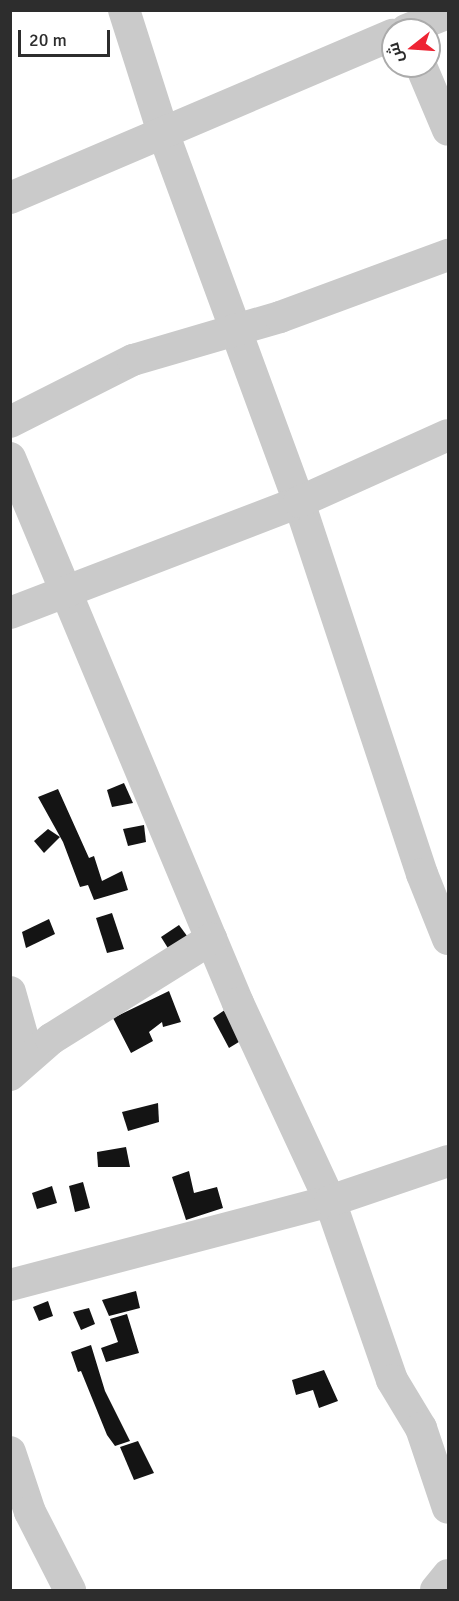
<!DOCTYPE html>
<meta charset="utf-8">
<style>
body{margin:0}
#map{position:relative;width:459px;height:1601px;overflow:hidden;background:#fff;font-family:Signika,Cairo,sans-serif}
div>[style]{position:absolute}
.building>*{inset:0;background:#141414}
.street>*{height:32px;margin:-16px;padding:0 16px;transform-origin:16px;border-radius:16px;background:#cacaca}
span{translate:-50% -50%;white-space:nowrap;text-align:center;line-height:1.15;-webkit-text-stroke:6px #fff;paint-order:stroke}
.frame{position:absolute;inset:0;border:12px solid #2d2d2d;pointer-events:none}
.north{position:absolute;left:381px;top:18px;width:60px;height:60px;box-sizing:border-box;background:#fff;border:2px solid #ababab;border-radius:50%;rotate:253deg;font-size:16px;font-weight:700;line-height:24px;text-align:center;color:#2d2d2d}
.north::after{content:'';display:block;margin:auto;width:21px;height:27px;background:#ee2433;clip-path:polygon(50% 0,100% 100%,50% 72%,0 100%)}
.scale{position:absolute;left:18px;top:30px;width:92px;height:27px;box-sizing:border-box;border:3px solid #2d2d2d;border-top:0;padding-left:8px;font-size:18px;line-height:21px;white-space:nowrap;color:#2d2d2d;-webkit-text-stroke:4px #fff;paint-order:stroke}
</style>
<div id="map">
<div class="building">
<div style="clip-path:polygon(124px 783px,133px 803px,112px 807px,107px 790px)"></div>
<div style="clip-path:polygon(58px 789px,89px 858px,94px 856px,102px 881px,122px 871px,128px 890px,94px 900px,88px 885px,80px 887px,63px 842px,38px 797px)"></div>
<div style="clip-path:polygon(144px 825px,146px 842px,128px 846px,123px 829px)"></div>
<div style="clip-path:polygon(48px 829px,60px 837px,44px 853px,34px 841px)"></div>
<div style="clip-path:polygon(112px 913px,124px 949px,107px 953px,96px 918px)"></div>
<div style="clip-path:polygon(49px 919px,55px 934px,26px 948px,22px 932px)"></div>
<div style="clip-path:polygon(179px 925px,190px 940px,171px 953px,161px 937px)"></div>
<div style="clip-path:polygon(169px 991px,181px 1022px,163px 1027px,162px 1022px,149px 1032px,153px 1041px,131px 1053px,113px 1018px)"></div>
<div style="clip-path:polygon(232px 1005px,247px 1037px,229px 1048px,213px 1018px)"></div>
<div style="clip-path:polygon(158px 1103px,159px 1122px,128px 1131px,122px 1112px)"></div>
<div style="clip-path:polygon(126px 1147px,130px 1167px,98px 1167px,97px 1152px)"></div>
<div style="clip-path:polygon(189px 1171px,194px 1193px,217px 1187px,223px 1208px,186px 1220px,172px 1177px)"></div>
<div style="clip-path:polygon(83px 1182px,90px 1208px,75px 1212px,69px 1186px)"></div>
<div style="clip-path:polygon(52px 1186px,57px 1203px,37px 1209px,32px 1193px)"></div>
<div style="clip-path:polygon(136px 1291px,140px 1308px,109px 1316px,102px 1300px)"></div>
<div style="clip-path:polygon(48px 1301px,53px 1316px,39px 1321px,33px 1307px)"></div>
<div style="clip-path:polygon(89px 1308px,95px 1324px,81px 1330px,73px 1312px)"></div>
<div style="clip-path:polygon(127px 1314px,139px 1353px,106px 1362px,101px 1348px,118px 1342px,110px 1319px)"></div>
<div style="clip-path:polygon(91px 1345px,105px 1391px,130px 1441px,115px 1446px,107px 1435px,81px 1371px,78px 1372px,71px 1352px)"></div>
<div style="clip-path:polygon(324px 1370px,338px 1401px,319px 1408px,313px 1390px,296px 1395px,292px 1380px)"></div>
<div style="clip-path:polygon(138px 1441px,154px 1473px,134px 1480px,120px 1447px)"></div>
</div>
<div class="street">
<div style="left:124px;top:10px;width:131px;rotate:72.3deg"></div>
<div style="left:164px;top:135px;width:391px;rotate:69.8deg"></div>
<div style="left:299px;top:502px;width:392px;rotate:71.7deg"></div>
<div style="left:422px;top:874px;width:70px;rotate:68.2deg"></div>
<div style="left:406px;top:30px;width:45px;rotate:-22deg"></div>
<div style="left:421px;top:66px;width:69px;rotate:67.1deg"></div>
<div style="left:10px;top:198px;width:416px;rotate:-23.1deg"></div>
<div style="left:10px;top:422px;width:138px;rotate:-26.8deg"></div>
<div style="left:133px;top:360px;width:153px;rotate:-16.3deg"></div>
<div style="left:280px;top:317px;width:179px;rotate:-20.3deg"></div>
<div style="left:10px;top:458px;width:591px;rotate:67.3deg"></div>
<div style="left:238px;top:1003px;width:218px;rotate:65.1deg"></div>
<div style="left:330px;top:1201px;width:189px;rotate:70.9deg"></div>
<div style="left:392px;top:1380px;width:56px;rotate:58.9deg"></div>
<div style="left:421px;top:1428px;width:84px;rotate:71.4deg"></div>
<div style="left:10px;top:613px;width:310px;rotate:-21deg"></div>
<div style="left:299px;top:502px;width:163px;rotate:-24.2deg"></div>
<div style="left:10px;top:992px;width:66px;rotate:74.3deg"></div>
<div style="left:10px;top:1075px;width:55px;rotate:-41.3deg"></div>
<div style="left:51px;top:1039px;width:189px;rotate:-32deg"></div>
<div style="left:10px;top:1285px;width:331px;rotate:-14.7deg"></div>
<div style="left:330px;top:1201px;width:125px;rotate:-18.7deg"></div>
<div style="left:10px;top:1452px;width:63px;rotate:71.6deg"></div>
<div style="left:30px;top:1512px;width:88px;rotate:62.9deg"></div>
<div style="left:436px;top:1590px;width:19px;rotate:-51deg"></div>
</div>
<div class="frame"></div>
<div class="north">ش</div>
<div class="scale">20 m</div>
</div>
